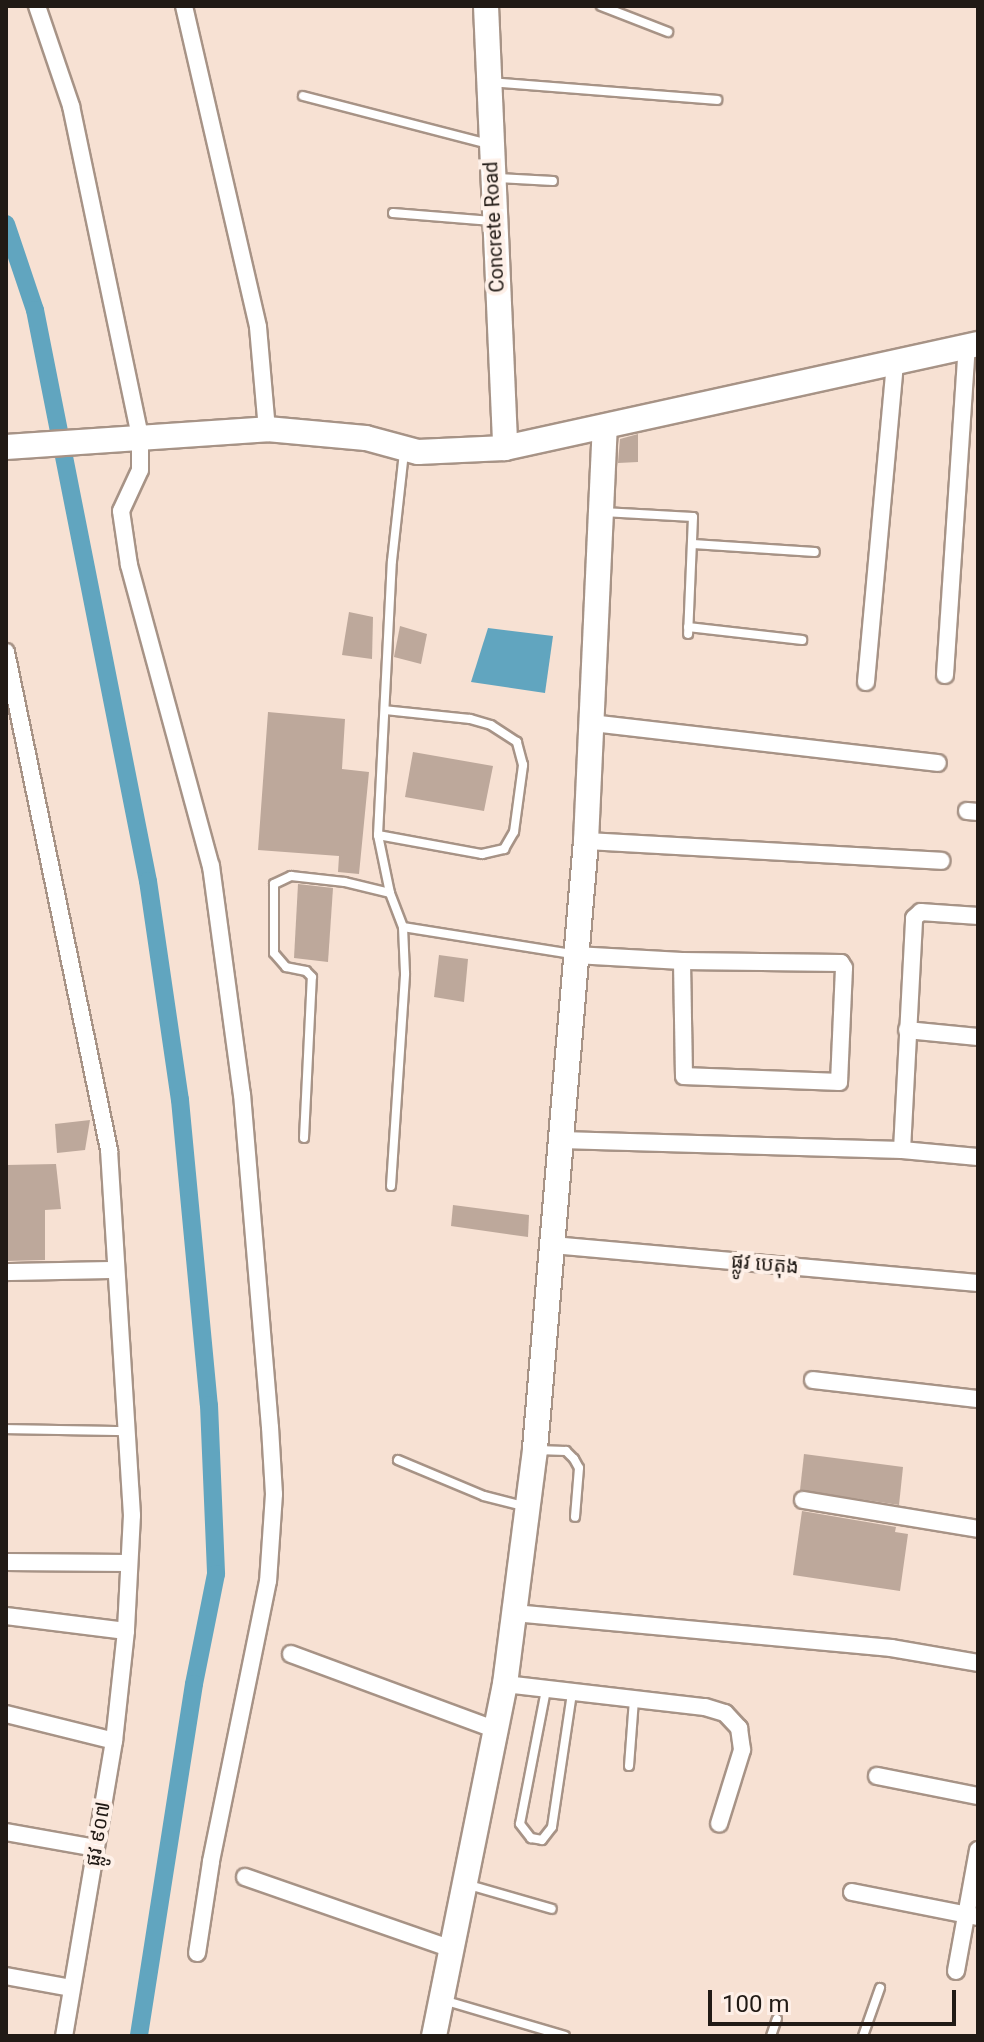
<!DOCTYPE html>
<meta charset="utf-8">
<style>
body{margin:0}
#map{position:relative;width:984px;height:2042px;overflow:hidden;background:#f7e1d3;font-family:Roboto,"Noto Sans Khmer",sans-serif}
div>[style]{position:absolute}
.water>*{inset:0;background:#61a5bf}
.canal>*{height:18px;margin:-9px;padding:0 9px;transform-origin:9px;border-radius:9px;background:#61a5bf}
.building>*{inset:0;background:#bda89b}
.roads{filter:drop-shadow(2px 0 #a79386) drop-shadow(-2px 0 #a79386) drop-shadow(0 2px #a79386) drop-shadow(0 -2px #a79386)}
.lane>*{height:8px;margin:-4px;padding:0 4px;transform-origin:4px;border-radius:4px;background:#fff}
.street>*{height:16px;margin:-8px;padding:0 8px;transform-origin:8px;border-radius:8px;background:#fff}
.secondary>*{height:24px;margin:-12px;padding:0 12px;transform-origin:12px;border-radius:12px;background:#fff}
span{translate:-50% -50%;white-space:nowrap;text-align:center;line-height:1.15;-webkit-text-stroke:8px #fef0e8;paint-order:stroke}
.street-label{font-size:20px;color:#211a15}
.frame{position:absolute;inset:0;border:8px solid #211a15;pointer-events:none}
.scale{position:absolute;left:708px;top:1990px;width:248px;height:36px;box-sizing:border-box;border:4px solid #211a15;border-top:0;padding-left:10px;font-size:24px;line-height:28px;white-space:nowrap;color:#211a15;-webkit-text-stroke:6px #fef0e8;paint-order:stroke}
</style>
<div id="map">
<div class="water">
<div style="clip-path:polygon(488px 628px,553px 636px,545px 693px,471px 682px)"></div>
</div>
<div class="canal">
<div style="left:6px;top:224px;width:91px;rotate:71.4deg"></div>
<div style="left:35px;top:310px;width:582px;rotate:78.81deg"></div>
<div style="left:148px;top:881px;width:221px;rotate:81.7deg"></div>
<div style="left:180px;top:1100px;width:306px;rotate:84.6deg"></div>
<div style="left:209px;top:1405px;width:169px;rotate:87.6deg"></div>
<div style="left:216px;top:1574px;width:112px;rotate:101.3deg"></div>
<div style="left:194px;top:1684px;width:356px;rotate:98.9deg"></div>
</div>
<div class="building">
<div style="clip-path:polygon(638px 434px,638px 462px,618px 463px,620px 439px)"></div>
<div style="clip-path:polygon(349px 612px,373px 617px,372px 659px,342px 655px)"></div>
<div style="clip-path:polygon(400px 626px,427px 634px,421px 664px,394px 657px)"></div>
<div style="clip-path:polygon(268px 712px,345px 719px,342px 769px,369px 772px,359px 874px,338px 872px,339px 856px,258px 850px)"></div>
<div style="clip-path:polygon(413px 752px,493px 766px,484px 811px,405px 797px)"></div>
<div style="clip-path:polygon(298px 884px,333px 888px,328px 962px,294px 958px)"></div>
<div style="clip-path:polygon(439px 955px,468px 959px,464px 1002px,434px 997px)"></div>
<div style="clip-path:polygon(90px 1120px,85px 1150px,57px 1153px,55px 1124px)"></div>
<div style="clip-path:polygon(56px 1164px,61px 1209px,45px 1210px,45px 1260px,6px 1261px,6px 1165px)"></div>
<div style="clip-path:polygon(453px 1205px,529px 1215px,528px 1237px,451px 1226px)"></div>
<div style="clip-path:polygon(804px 1454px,903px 1467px,899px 1505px,800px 1490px)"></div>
<div style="clip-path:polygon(802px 1511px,896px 1527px,895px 1532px,908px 1534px,900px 1591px,793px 1575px)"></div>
</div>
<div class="roads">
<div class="lane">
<div style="left:601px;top:6px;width:72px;rotate:21.2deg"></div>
<div style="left:490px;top:82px;width:228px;rotate:4.5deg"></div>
<div style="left:303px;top:96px;width:191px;rotate:14.5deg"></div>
<div style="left:498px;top:178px;width:55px;rotate:3.1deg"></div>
<div style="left:393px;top:213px;width:99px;rotate:4.6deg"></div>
<div style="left:603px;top:512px;width:90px;rotate:3.2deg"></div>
<div style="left:693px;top:517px;width:117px;rotate:92.4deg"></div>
<div style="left:693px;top:544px;width:122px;rotate:3.8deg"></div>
<div style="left:688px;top:627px;width:115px;rotate:6.5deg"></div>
<div style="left:378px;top:835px;width:106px;rotate:10.4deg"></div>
<div style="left:482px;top:854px;width:23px;rotate:-13deg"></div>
<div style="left:504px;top:849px;width:20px;rotate:-60deg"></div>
<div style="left:514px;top:832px;width:68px;rotate:-82.3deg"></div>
<div style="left:523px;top:765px;width:24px;rotate:-105deg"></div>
<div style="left:517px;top:742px;width:31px;rotate:-147deg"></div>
<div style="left:491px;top:725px;width:22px;rotate:-164deg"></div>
<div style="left:470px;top:719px;width:85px;rotate:-174deg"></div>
<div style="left:403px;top:927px;width:171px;rotate:9.1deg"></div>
<div style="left:304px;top:1138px;width:161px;rotate:-87.2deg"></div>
<div style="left:312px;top:977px;width:8px;rotate:-135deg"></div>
<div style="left:306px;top:971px;width:20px;rotate:-169deg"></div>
<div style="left:286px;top:967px;width:18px;rotate:-131deg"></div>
<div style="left:274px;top:953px;width:69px;rotate:-90deg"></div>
<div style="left:274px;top:884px;width:19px;rotate:-25deg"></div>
<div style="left:291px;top:876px;width:54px;rotate:6.3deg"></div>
<div style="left:345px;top:882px;width:46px;rotate:13.7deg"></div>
<div style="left:391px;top:1186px;width:213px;rotate:-86.2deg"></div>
<div style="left:405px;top:973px;width:46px;rotate:-92.5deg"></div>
<div style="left:403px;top:927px;width:36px;rotate:-111deg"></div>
<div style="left:390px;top:893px;width:59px;rotate:-101.7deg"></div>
<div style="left:378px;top:835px;width:274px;rotate:-87.1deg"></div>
<div style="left:392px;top:561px;width:110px;rotate:-83.7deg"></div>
<div style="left:6px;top:1429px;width:120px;rotate:1deg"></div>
<div style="left:537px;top:1450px;width:29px;rotate:2deg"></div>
<div style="left:566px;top:1451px;width:11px;rotate:45deg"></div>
<div style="left:574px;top:1459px;width:10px;rotate:61deg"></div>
<div style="left:579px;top:1468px;width:49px;rotate:94.7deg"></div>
<div style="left:398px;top:1460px;width:93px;rotate:22.7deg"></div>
<div style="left:484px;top:1496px;width:44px;rotate:14.3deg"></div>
<div style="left:546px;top:1690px;width:136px;rotate:101deg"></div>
<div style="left:520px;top:1824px;width:18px;rotate:52deg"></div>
<div style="left:531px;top:1838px;width:11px;rotate:10deg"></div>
<div style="left:542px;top:1840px;width:16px;rotate:-52deg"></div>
<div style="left:552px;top:1827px;width:135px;rotate:-81.5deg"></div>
<div style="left:629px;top:1766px;width:67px;rotate:-85.7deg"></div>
<div style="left:469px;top:1885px;width:86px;rotate:16.1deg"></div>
<div style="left:443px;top:2000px;width:127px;rotate:16.4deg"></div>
<div style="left:771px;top:2036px;width:18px;rotate:-71deg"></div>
<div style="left:863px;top:2036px;width:51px;rotate:-70.5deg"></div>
</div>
<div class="street">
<div style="left:37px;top:6px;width:106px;rotate:71.2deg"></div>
<div style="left:71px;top:106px;width:336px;rotate:78.2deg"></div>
<div style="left:140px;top:435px;width:35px;rotate:90deg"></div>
<div style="left:140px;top:470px;width:45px;rotate:114.9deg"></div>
<div style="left:121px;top:511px;width:55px;rotate:81.6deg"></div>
<div style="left:129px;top:565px;width:312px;rotate:74.8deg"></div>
<div style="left:211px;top:866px;width:230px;rotate:82.3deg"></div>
<div style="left:242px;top:1094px;width:334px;rotate:85.2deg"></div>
<div style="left:270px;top:1427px;width:67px;rotate:86.6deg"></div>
<div style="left:274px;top:1494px;width:87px;rotate:93.9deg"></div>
<div style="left:268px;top:1581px;width:287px;rotate:101.5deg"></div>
<div style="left:211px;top:1862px;width:92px;rotate:98.7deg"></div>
<div style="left:184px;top:6px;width:329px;rotate:77deg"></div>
<div style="left:258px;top:327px;width:102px;rotate:85deg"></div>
<div style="left:6px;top:652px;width:509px;rotate:78.31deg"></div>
<div style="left:109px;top:1150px;width:366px;rotate:86.4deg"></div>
<div style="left:132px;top:1515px;width:116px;rotate:93deg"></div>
<div style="left:126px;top:1631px;width:111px;rotate:96.2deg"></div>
<div style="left:114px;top:1741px;width:299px;rotate:99.6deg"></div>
<div style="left:945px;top:675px;width:330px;rotate:-86.2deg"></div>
<div style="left:866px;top:682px;width:320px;rotate:-84.8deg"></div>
<div style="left:592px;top:723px;width:348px;rotate:6.6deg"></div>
<div style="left:967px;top:811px;width:11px;rotate:5deg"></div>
<div style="left:586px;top:841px;width:356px;rotate:3.2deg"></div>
<div style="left:575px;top:955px;width:107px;rotate:3.2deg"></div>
<div style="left:682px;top:961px;width:159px;rotate:0.7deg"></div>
<div style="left:841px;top:963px;width:6px;rotate:59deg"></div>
<div style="left:844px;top:968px;width:114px;rotate:92.5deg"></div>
<div style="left:839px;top:1082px;width:155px;rotate:-177.8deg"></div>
<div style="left:684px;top:1076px;width:115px;rotate:-91deg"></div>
<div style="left:907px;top:1030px;width:71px;rotate:5.6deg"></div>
<div style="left:561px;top:1140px;width:341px;rotate:1.7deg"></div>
<div style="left:902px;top:1150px;width:76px;rotate:5.3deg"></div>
<div style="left:902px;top:1150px;width:232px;rotate:-87deg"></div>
<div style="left:914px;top:918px;width:9px;rotate:-41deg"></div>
<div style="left:921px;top:912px;width:57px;rotate:4deg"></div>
<div style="left:552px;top:1245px;width:428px;rotate:5.1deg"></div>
<div style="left:6px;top:1272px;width:109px;rotate:-1.1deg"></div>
<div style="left:813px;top:1380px;width:166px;rotate:6.6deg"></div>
<div style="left:803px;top:1500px;width:177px;rotate:9.4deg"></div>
<div style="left:6px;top:1562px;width:122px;rotate:0.5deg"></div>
<div style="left:514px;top:1613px;width:379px;rotate:5.3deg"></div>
<div style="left:891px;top:1648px;width:88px;rotate:9.8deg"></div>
<div style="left:6px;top:1616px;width:121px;rotate:7.1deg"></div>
<div style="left:291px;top:1654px;width:219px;rotate:20.3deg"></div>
<div style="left:505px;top:1684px;width:201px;rotate:6.6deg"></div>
<div style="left:705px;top:1707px;width:21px;rotate:17deg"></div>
<div style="left:725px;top:1713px;width:21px;rotate:47deg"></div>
<div style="left:739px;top:1728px;width:22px;rotate:82deg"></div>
<div style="left:742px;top:1750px;width:77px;rotate:107.3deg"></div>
<div style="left:6px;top:1714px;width:111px;rotate:14deg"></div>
<div style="left:877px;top:1776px;width:103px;rotate:11.2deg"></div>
<div style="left:6px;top:1832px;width:91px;rotate:10.1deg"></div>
<div style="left:245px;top:1877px;width:219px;rotate:19.2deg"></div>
<div style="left:852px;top:1892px;width:128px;rotate:11.2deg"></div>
<div style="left:956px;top:1971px;width:123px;rotate:-79.7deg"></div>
<div style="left:6px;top:1976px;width:66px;rotate:10.5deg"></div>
</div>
<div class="secondary">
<div style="left:486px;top:6px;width:442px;rotate:87.5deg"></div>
<div style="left:6px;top:447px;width:262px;rotate:-3.9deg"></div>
<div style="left:267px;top:429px;width:99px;rotate:5.2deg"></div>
<div style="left:366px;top:438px;width:54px;rotate:15.1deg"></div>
<div style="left:418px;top:452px;width:87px;rotate:-2.6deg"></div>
<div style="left:505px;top:448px;width:484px;rotate:-12.4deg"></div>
<div style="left:434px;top:2036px;width:359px;rotate:-78.6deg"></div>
<div style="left:505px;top:1684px;width:237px;rotate:-82.7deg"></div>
<div style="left:535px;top:1449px;width:610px;rotate:-85.21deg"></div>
<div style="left:586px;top:841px;width:413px;rotate:-87.4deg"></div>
</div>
</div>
<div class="street-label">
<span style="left:494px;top:227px;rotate:-93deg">Concrete Road</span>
<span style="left:765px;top:1264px;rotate:5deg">ផ្លូវ បេតុង</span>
<span style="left:98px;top:1834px;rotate:-80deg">ផ្លូវ ៩០៧</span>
</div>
<div class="frame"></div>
<div class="scale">100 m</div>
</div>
